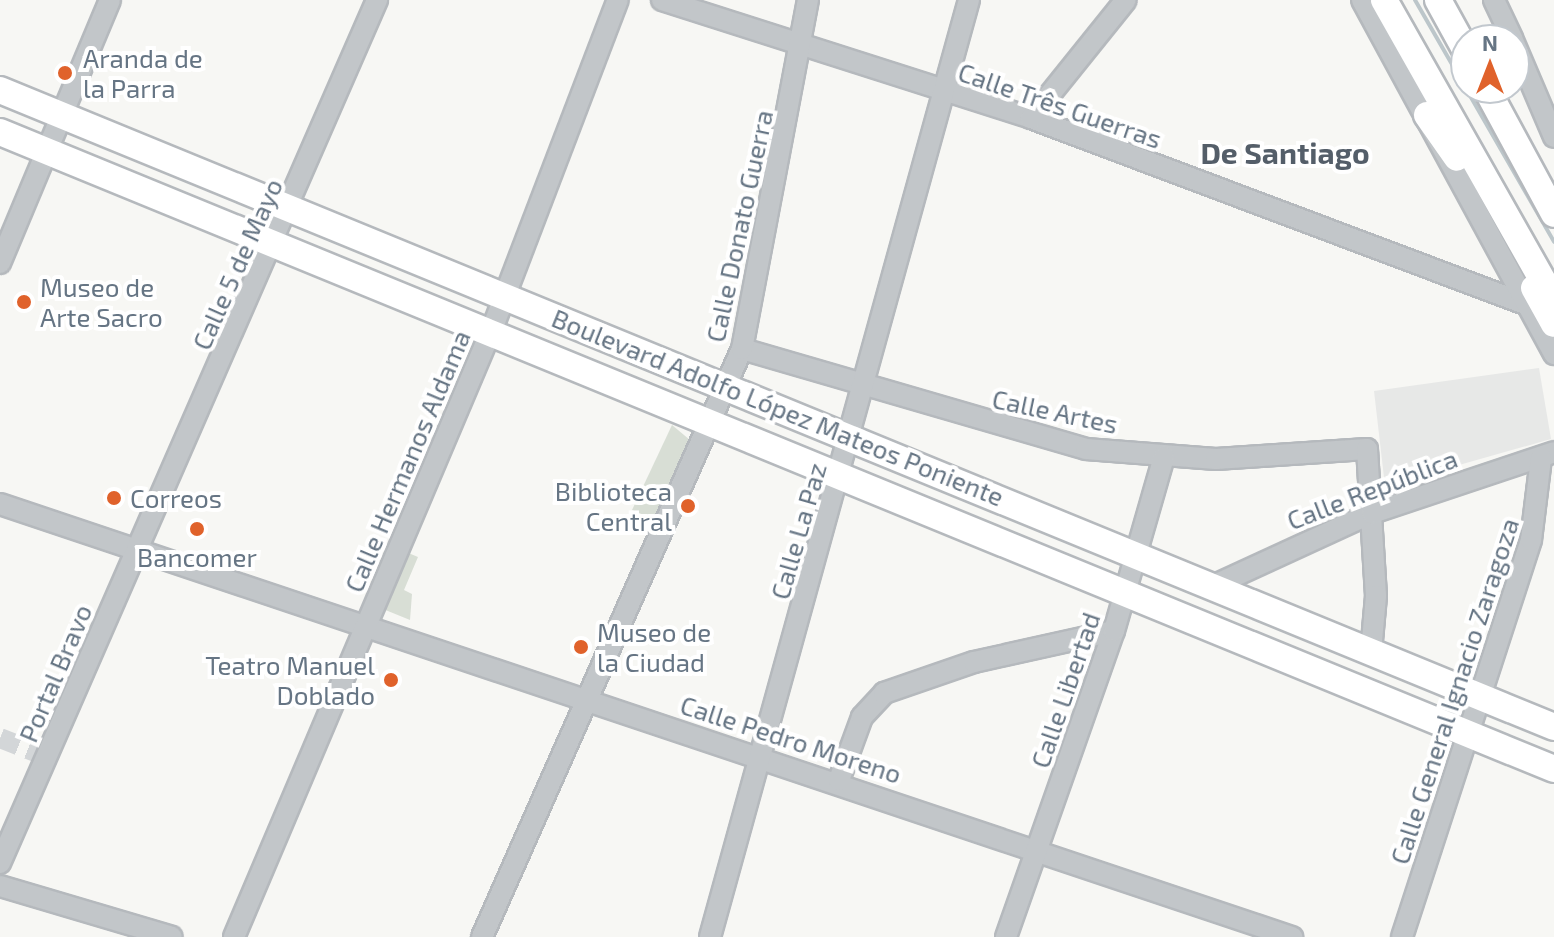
<!DOCTYPE html>
<meta charset="utf-8">
<style>
body{margin:0}
#map{position:relative;width:1554px;height:937px;overflow:hidden;background:#f7f7f4;font-family:"Exo 2",sans-serif}
div>[style]{position:absolute}
.built>*{inset:0;background:#e7e8e7}
.green>*{inset:0;background:#d8ded5}
.stream>*{height:4px;margin:-2px;padding:0 2px;transform-origin:2px;border-radius:2px;background:#bcc6ca}
.minor-tunnel>*{height:20px;margin-top:-10px;transform-origin:0;background:repeating-linear-gradient(90deg,#d3d6d8 0 20px,transparent 0 30px)}
.roads{filter:drop-shadow(2px 0 #b5b9bd) drop-shadow(-2px 0 #b5b9bd) drop-shadow(0 2px #b5b9bd) drop-shadow(0 -2px #b5b9bd)}
.minor>*{height:20px;margin:-10px;padding:0 10px;transform-origin:10px;border-radius:10px;background:#c2c6c9}
.major>*{height:26px;margin:-13px;padding:0 13px;transform-origin:13px;border-radius:13px;background:#fff}
.dots>*{width:22px;height:22px;translate:-50% -50%;box-sizing:border-box;border:4px solid #fff;border-radius:50%}
span{translate:-50% -50%;white-space:nowrap;text-align:center;line-height:1.15;-webkit-text-stroke:8px #fff;paint-order:stroke}
.poi-label{font-size:26px;color:#667584}
.left{translate:0 -50%;text-align:left}
.right{translate:-100% -50%;text-align:right}
.street-label{font-size:26px;color:#667584}
.quarter-label{font-size:30px;color:#545e69;font-weight:700}
.north{position:absolute;left:1450px;top:24px;width:80px;height:80px;box-sizing:border-box;background:#fff;border:2px solid #c2c8ce;border-radius:50%;rotate:0deg;font-size:22px;font-weight:700;line-height:32px;text-align:center;color:#667584}
.north::after{content:'';display:block;margin:auto;width:28px;height:36px;background:#e0622b;clip-path:polygon(50% 0,100% 100%,50% 72%,0 100%)}
</style>
<div id="map">
<div class="built">
<div style="clip-path:polygon(1539px 368px,1551px 439px,1385px 486px,1374px 391px)"></div>
</div>
<div class="green">
<div style="clip-path:polygon(672px 425px,690px 440px,658px 521px,632px 510px)"></div>
<div style="clip-path:polygon(406px 552px,418px 557px,404px 590px,412px 594px,410px 620px,383px 609px)"></div>
</div>
<div class="stream">
<div style="left:1415px;top:0;width:279px;rotate:60.1deg"></div>
</div>
<div class="minor-tunnel">
<div style="left:0;top:738px;width:52px;rotate:21.6deg"></div>
</div>
<div class="roads">
<div class="minor">
<div style="left:662px;top:0;width:387px;rotate:17.7deg"></div>
<div style="left:1031px;top:118px;width:531px;rotate:20.62deg"></div>
<div style="left:1362px;top:0;width:403px;rotate:61.5deg"></div>
<div style="left:1494px;top:0;width:44px;rotate:64.6deg"></div>
<div style="left:1514px;top:43px;width:102px;rotate:66.9deg"></div>
<div style="left:1031px;top:118px;width:151px;rotate:-51.2deg"></div>
<div style="left:0;top:263px;width:285px;rotate:-67.3deg"></div>
<div style="left:742px;top:349px;width:358px;rotate:16.2deg"></div>
<div style="left:1086px;top:449px;width:130px;rotate:4.4deg"></div>
<div style="left:1216px;top:459px;width:151px;rotate:-3.8deg"></div>
<div style="left:1367px;top:449px;width:147px;rotate:86.5deg"></div>
<div style="left:1376px;top:596px;width:56px;rotate:95.1deg"></div>
<div style="left:0;top:504px;width:1363px;rotate:18.53deg"></div>
<div style="left:1213px;top:586px;width:175px;rotate:-24.7deg"></div>
<div style="left:1372px;top:513px;width:192px;rotate:-18.5deg"></div>
<div style="left:839px;top:780px;width:67px;rotate:-69.9deg"></div>
<div style="left:862px;top:717px;width:33px;rotate:-47deg"></div>
<div style="left:884px;top:693px;width:95px;rotate:-19deg"></div>
<div style="left:974px;top:662px;width:143px;rotate:-12.5deg"></div>
<div style="left:0;top:863px;width:942px;rotate:-66.4deg"></div>
<div style="left:0;top:886px;width:179px;rotate:16.5deg"></div>
<div style="left:234px;top:937px;width:666px;rotate:-67.02deg"></div>
<div style="left:494px;top:324px;width:347px;rotate:-69.1deg"></div>
<div style="left:482px;top:937px;width:643px;rotate:-66.15deg"></div>
<div style="left:742px;top:349px;width:355px;rotate:-79.3deg"></div>
<div style="left:710px;top:937px;width:972px;rotate:-74.55deg"></div>
<div style="left:1006px;top:937px;width:324px;rotate:-70.6deg"></div>
<div style="left:1114px;top:631px;width:181px;rotate:-74deg"></div>
<div style="left:1402px;top:937px;width:417px;rotate:-72deg"></div>
<div style="left:1531px;top:540px;width:83px;rotate:-83deg"></div>
</div>
<div class="major">
<div style="left:1384px;top:0;width:345px;rotate:60.5deg"></div>
<div style="left:1438px;top:0;width:58px;rotate:61.2deg"></div>
<div style="left:1486px;top:88px;width:143px;rotate:61.6deg"></div>
<div style="left:0;top:90px;width:1679px;rotate:22.29deg"></div>
<div style="left:1427px;top:115px;width:52px;rotate:55.1deg"></div>
<div style="left:0;top:132px;width:1679px;rotate:22.29deg"></div>
<div style="left:1534px;top:288px;width:41px;rotate:60.9deg"></div>
</div>
</div>
<div class="dots">
<div style="left:65px;top:73px;background:#e0622b"></div>
<div style="left:24px;top:302px;background:#e0622b"></div>
<div style="left:114px;top:498px;background:#e0622b"></div>
<div style="left:688px;top:506px;background:#e0622b"></div>
<div style="left:197px;top:529px;background:#e0622b"></div>
<div style="left:581px;top:647px;background:#e0622b"></div>
<div style="left:391px;top:680px;background:#e0622b"></div>
</div>
<div class="poi-label">
<span class="left" style="left:83px;top:73px">Aranda de<br>la Parra</span>
<span class="left" style="left:40px;top:302px">Museo de<br>Arte Sacro</span>
<span class="right" style="left:672px;top:506px">Biblioteca<br>Central</span>
<span class="left" style="left:130px;top:498px">Correos</span>
<span style="left:197px;top:557px">Bancomer</span>
<span class="left" style="left:597px;top:647px">Museo de<br>la Ciudad</span>
<span class="right" style="left:375px;top:680px">Teatro Manuel<br>Doblado</span>
</div>
<div class="street-label">
<span style="left:1060px;top:105px;rotate:19deg">Calle Três Guerras</span>
<span style="left:739px;top:226px;rotate:-78deg">Calle Donato Guerra</span>
<span style="left:237px;top:264px;rotate:-66deg">Calle 5 de Mayo</span>
<span style="left:778px;top:407px;rotate:22deg">Boulevard Adolfo López Mateos Poniente</span>
<span style="left:1055px;top:411px;rotate:12deg">Calle Artes</span>
<span style="left:407px;top:461px;rotate:-67deg">Calle Hermanos Aldama</span>
<span style="left:1372px;top:489px;rotate:-21deg">Calle República</span>
<span style="left:798px;top:531px;rotate:-74deg">Calle La Paz</span>
<span style="left:55px;top:673px;rotate:-67deg">Portal Bravo</span>
<span style="left:1065px;top:690px;rotate:-71deg">Calle Libertad</span>
<span style="left:1454px;top:691px;rotate:-72deg">Calle General Ignacio Zaragoza</span>
<span style="left:791px;top:739px;rotate:18deg">Calle Pedro Moreno</span>
</div>
<div class="quarter-label">
<span style="left:1285px;top:152px">De Santiago</span>
</div>
<div class="north">N</div>
</div>
